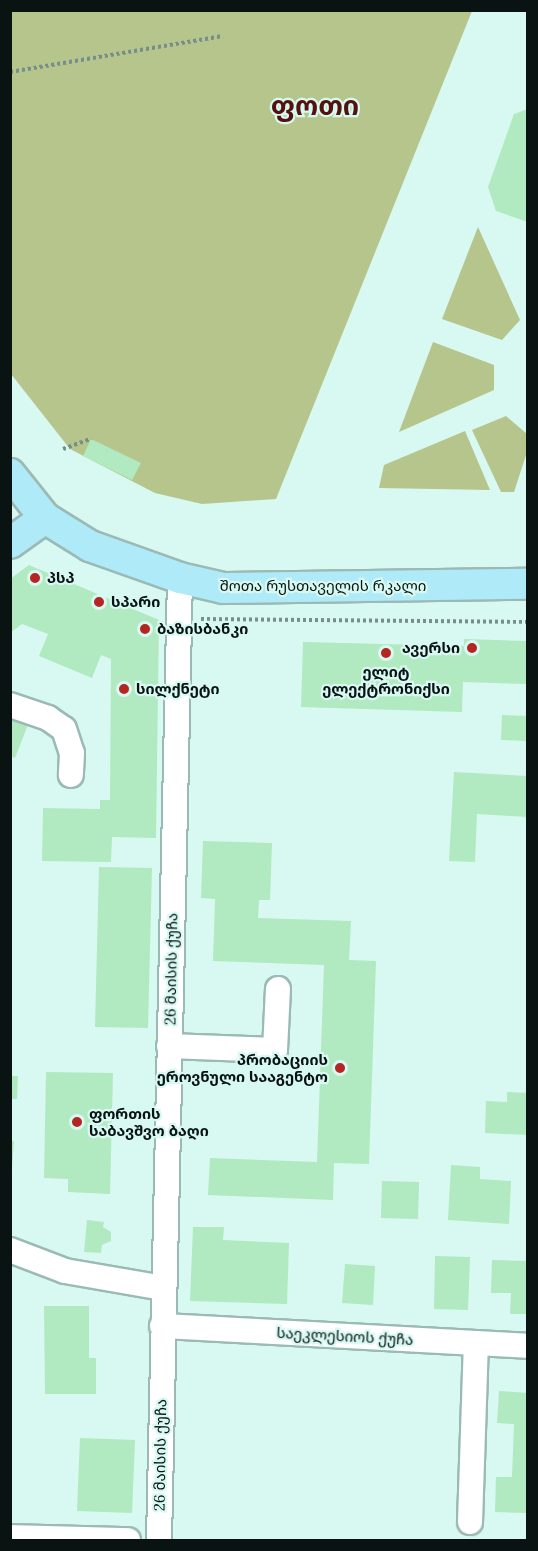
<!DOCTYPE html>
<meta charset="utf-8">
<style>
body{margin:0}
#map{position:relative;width:538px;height:1551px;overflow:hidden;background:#d8f8f2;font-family:Lora,"Noto Sans Georgian",serif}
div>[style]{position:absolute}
.green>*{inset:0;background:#b5c58c}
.building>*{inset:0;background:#b1e9c0}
.path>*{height:4px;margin-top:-2px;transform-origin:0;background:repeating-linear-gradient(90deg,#788e8a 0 3px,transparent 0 6px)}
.roads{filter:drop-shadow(2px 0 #9bbab5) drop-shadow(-2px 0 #9bbab5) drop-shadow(0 2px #9bbab5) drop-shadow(0 -2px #9bbab5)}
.minor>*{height:24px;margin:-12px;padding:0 12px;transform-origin:12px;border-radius:12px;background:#fff}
.major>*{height:30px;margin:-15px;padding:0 15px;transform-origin:15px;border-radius:15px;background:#afeaf8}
.dots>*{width:16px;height:16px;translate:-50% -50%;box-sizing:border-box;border:3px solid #d8f8f2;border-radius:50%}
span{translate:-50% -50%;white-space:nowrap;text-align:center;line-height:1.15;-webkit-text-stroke:4.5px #d8f8f2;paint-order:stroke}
.poi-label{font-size:15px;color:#081312;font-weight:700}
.left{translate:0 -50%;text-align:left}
.right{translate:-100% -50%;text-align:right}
.street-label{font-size:15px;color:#081312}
.town-label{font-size:27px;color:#55110e;font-weight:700}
.frame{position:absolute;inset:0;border:12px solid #081312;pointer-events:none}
</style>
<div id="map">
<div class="green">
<div style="clip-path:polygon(10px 11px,472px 11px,276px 499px,202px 504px,155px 493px,70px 449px,11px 374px)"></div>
<div style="clip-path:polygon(478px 227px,520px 320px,502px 340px,442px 319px)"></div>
<div style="clip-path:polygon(433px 342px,494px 365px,494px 390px,399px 432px)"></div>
<div style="clip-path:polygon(506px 416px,527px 434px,527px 452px,514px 492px,501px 492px,472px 430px)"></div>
<div style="clip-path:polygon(465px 431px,490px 490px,379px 488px,384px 465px)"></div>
</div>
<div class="building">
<div style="clip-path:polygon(528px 109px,528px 222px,496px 211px,488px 187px,514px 114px)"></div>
<div style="clip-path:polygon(91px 439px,141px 463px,132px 480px,83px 456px)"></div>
<div style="clip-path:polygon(29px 565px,159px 620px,156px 838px,112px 837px,111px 862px,42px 861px,43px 808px,100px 809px,100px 800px,110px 800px,111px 659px,101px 655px,92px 678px,39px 656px,48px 634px,22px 624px,10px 633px,10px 579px)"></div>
<div style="clip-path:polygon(464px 639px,528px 641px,528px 684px,463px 682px,462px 712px,301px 707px,303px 642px,464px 646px)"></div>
<div style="clip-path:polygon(10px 714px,29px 722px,15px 758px,10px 756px)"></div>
<div style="clip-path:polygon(502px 715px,528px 716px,528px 741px,501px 740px)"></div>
<div style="clip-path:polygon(454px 772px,528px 776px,528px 817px,477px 814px,475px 862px,449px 861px)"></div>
<div style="clip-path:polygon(203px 841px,272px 843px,270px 900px,259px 900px,258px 918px,351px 921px,349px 960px,376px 961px,369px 1164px,334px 1163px,333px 1200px,208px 1195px,210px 1158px,317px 1162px,324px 965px,213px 961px,215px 899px,201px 898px)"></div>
<div style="clip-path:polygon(99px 867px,152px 868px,148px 1028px,95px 1027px)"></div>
<div style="clip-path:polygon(46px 1072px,113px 1073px,110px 1194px,68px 1192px,68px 1179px,44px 1178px)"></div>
<div style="clip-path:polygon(10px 1076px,18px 1076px,17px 1099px,10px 1099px)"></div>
<div style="clip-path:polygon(507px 1092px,528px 1093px,528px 1135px,485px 1133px,486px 1101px,507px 1102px)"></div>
<div style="clip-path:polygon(10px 1141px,14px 1141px,12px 1169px,10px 1169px)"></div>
<div style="clip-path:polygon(451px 1165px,480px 1167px,480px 1179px,511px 1181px,509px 1224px,448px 1220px)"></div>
<div style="clip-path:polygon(382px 1181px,419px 1182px,418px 1219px,381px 1218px)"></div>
<div style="clip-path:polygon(87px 1220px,104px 1222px,103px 1227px,111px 1232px,111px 1241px,102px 1245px,101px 1253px,84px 1252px)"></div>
<div style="clip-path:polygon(193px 1227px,224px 1227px,223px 1240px,289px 1243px,287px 1304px,190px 1301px)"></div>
<div style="clip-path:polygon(435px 1256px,470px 1257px,468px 1310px,434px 1309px)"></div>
<div style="clip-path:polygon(492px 1260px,528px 1261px,528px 1314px,510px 1314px,511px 1293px,491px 1293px)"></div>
<div style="clip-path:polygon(345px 1264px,375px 1266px,373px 1305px,342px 1303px)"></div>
<div style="clip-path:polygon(44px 1306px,89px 1306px,89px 1358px,96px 1358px,96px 1394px,45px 1394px)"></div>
<div style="clip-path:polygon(499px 1391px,528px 1393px,528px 1513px,495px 1512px,496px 1477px,512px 1477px,514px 1424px,497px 1423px)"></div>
<div style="clip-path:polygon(80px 1438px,135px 1440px,132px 1513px,77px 1511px)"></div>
</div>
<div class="path">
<div style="left:10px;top:72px;width:216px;rotate:-9.6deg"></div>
<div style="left:63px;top:449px;width:30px;rotate:-20deg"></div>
<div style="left:201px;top:619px;width:327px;rotate:0.5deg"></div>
</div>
<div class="roads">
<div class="minor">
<div style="left:10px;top:705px;width:40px;rotate:18.9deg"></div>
<div style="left:48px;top:718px;width:19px;rotate:35deg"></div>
<div style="left:64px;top:729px;width:25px;rotate:72deg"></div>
<div style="left:72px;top:753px;width:22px;rotate:93deg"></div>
<div style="left:169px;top:1046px;width:106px;rotate:2.2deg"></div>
<div style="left:275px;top:1050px;width:61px;rotate:-87.2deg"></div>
<div style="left:10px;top:1250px;width:59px;rotate:20.9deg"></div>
<div style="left:65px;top:1271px;width:99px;rotate:9.8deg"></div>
<div style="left:162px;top:1326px;width:367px;rotate:3.1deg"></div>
<div style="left:470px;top:1522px;width:179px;rotate:-88.1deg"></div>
<div style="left:10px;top:1537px;width:118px;rotate:1.5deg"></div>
<div style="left:159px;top:1540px;width:962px;rotate:-88.75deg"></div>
</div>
<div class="major">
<div style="left:10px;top:474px;width:56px;rotate:51.5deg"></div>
<div style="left:45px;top:518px;width:53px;rotate:31.9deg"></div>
<div style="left:90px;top:546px;width:96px;rotate:19.6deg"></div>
<div style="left:180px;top:578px;width:44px;rotate:13.1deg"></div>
<div style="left:223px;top:588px;width:305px;rotate:-0.8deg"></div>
<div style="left:10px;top:543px;width:43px;rotate:-35.5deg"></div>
</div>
</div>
<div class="dots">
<div style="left:35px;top:578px;background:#b52521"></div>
<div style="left:99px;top:602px;background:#b52521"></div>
<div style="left:145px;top:629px;background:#b52521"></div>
<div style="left:472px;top:648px;background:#b52521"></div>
<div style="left:386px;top:653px;background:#b52521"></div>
<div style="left:124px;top:689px;background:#b52521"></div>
<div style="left:340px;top:1068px;background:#b52521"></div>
<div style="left:77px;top:1122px;background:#b52521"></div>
</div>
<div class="poi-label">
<span class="left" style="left:47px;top:578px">პსპ</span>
<span class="left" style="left:111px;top:602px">სპარი</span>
<span class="left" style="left:157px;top:629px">ბაზისბანკი</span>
<span class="right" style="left:460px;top:648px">ავერსი</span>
<span style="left:386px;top:680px">ელიტ<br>ელექტრონიქსი</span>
<span class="left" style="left:136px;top:689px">სილქნეტი</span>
<span class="right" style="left:328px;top:1068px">პრობაციის<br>ეროვნული სააგენტო</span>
<span class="left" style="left:89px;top:1122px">ფორთის<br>საბავშვო ბაღი</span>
</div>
<div class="street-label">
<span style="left:323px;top:586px">შოთა რუსთაველის რკალი</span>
<span style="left:171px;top:969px;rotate:-89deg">26 მაისის ქუჩა</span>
<span style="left:345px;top:1336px;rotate:3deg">საეკლესიოს ქუჩა</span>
<span style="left:160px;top:1455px;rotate:-89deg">26 მაისის ქუჩა</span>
</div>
<div class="town-label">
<span style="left:315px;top:106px">ფოთი</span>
</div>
<div class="frame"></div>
</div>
